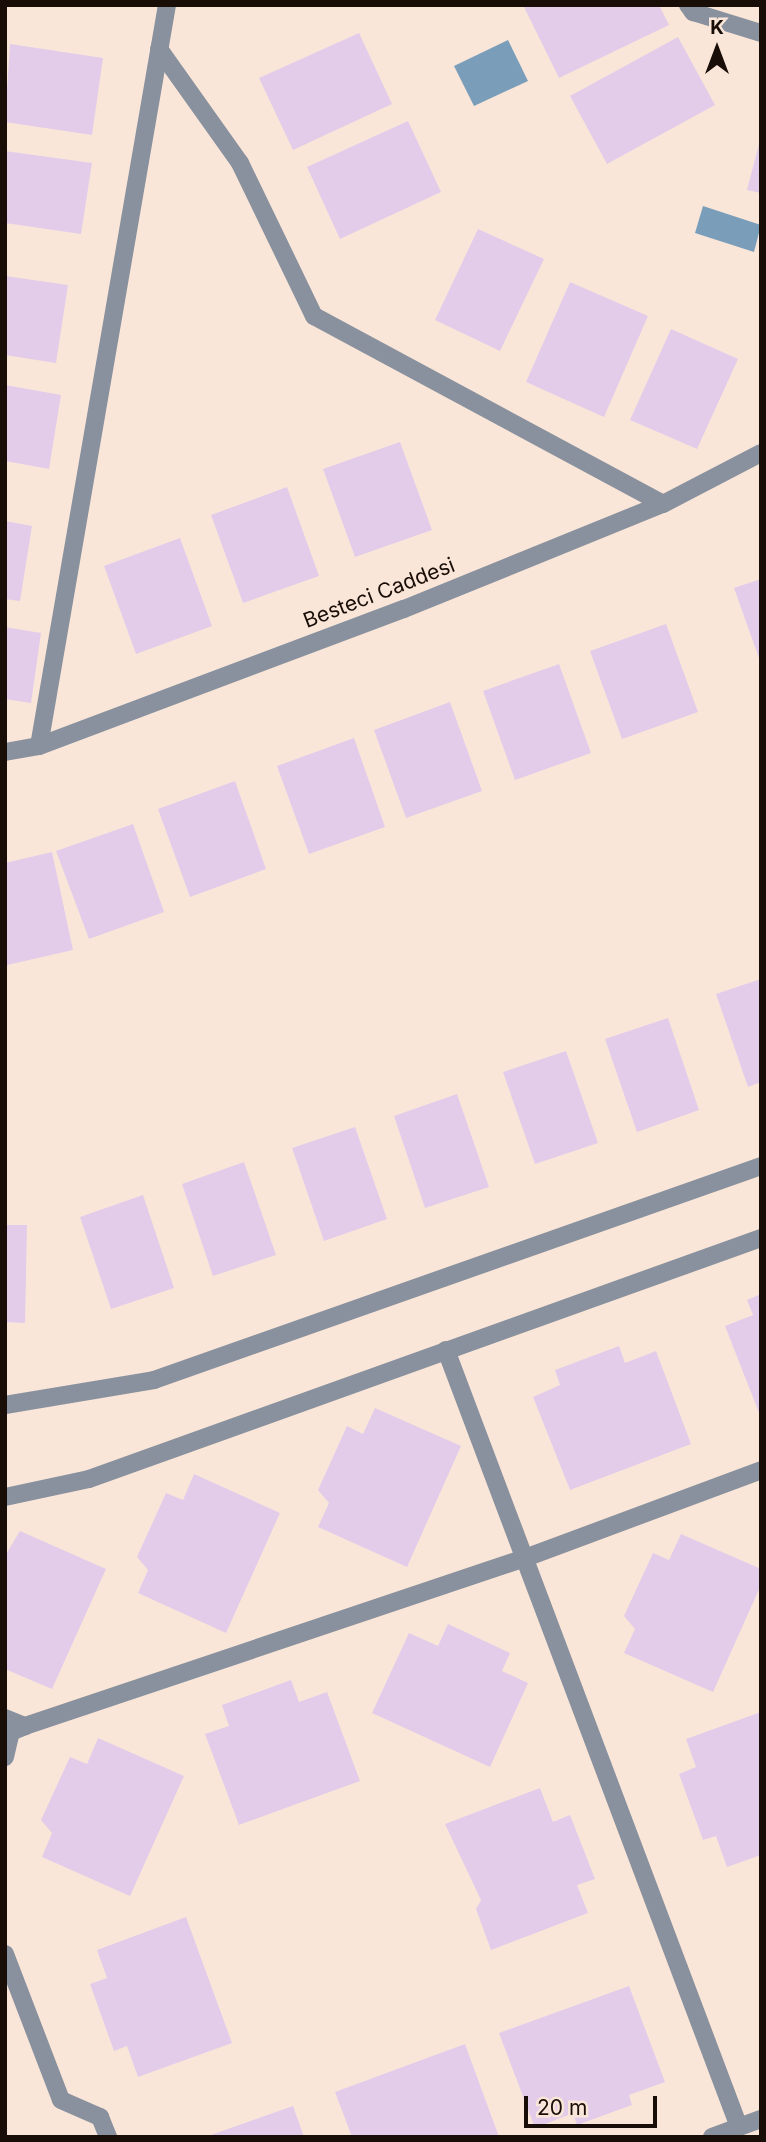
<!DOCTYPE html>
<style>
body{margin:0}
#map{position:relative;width:766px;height:2142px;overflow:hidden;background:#fae6d9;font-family:Inter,sans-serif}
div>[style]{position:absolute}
.water>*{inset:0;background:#7a9eba}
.building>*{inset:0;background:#e2ccea}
.minor>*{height:18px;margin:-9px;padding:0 9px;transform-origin:9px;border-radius:9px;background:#88919d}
span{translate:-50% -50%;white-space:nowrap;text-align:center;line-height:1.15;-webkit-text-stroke:5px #fae6d9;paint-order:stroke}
.street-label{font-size:21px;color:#190e07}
.frame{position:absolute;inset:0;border:7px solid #190e07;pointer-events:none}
.north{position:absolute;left:682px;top:14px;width:70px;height:70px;-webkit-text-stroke:5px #fae6d9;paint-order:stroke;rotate:0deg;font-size:19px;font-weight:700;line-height:28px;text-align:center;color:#190e07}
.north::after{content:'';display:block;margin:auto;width:24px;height:32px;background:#190e07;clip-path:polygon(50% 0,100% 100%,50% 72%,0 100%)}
.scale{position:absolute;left:524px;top:2096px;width:133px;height:32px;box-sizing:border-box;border:4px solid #190e07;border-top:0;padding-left:9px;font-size:21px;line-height:24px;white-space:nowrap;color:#190e07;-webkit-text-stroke:5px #fae6d9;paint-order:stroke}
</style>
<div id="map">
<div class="water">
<div style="clip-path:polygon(508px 40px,528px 81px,474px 106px,454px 66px)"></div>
<div style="clip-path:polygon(703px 206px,761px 225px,754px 252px,695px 233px)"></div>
</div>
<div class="building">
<div style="clip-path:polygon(523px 5px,659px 5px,669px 25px,559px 78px)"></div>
<div style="clip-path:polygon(359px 33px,392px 104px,293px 150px,259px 78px)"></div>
<div style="clip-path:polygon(678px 37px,715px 105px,607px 164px,570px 96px)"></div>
<div style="clip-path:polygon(10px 44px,103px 58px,92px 135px,5px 122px)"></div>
<div style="clip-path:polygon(408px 121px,441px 192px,340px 239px,307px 167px)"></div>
<div style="clip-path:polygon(760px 140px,761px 140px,761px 193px,747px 190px)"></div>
<div style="clip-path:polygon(5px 151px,92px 163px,81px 234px,5px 223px)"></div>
<div style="clip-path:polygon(478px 229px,544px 259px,500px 351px,435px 320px)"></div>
<div style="clip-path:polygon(5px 276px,68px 285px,56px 363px,5px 355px)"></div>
<div style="clip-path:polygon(570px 282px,648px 316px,604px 417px,526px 382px)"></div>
<div style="clip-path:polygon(671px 329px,738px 359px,697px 449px,630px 420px)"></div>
<div style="clip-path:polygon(5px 385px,61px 395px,49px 469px,5px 461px)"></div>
<div style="clip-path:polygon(400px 442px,432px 530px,355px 557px,323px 469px)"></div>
<div style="clip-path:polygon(287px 487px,319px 576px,243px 603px,211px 515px)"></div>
<div style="clip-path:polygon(5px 521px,32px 526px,20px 601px,5px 599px)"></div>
<div style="clip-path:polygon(180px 538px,212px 626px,136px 654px,104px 566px)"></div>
<div style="clip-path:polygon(761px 579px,761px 661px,760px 661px,734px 588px)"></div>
<div style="clip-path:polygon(666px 624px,698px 712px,622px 739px,590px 651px)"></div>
<div style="clip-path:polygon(5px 627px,41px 633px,31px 703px,5px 699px)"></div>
<div style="clip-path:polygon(559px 664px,591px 753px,515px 780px,483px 691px)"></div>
<div style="clip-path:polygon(450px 702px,482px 791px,406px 818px,374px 730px)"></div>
<div style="clip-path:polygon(354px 738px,385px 827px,309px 854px,277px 766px)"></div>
<div style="clip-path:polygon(235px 781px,266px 869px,190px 897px,158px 809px)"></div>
<div style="clip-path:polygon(133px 824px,164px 912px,89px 939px,56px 851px)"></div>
<div style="clip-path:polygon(52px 852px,73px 950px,7px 965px,5px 863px)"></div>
<div style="clip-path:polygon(761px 979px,761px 1082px,748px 1087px,716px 994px)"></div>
<div style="clip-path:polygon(668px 1018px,699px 1110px,637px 1132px,605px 1039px)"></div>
<div style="clip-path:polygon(566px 1051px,598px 1143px,535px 1164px,503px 1072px)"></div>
<div style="clip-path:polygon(457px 1094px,489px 1187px,425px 1208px,394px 1116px)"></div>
<div style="clip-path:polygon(355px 1127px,387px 1219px,324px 1241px,292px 1148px)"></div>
<div style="clip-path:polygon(244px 1162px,276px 1255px,213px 1276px,182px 1184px)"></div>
<div style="clip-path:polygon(143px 1195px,174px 1288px,111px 1309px,80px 1217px)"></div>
<div style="clip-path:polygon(5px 1225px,27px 1225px,25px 1323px,5px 1322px)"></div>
<div style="clip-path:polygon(761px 1294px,761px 1418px,725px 1326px,753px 1315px,747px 1300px)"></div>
<div style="clip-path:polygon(619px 1346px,625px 1363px,656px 1351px,691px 1444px,570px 1490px,533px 1397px,560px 1385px,555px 1370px)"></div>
<div style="clip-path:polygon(375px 1408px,461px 1446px,407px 1567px,318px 1527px,329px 1503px,318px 1490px,347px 1426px,363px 1434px)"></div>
<div style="clip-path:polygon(194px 1474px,280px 1513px,226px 1633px,138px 1593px,148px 1570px,137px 1557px,166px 1493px,183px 1500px)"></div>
<div style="clip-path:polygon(20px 1531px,106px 1569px,52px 1689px,5px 1669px,5px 1556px)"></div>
<div style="clip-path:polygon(681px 1534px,761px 1569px,761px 1585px,713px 1692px,624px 1653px,635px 1629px,624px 1616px,653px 1553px,669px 1560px)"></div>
<div style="clip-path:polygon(448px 1624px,510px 1653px,502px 1671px,528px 1683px,490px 1767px,372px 1713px,409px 1633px,438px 1646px)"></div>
<div style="clip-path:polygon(291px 1680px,299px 1702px,327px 1692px,360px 1781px,239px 1825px,205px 1734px,229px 1726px,222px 1705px)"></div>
<div style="clip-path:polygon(761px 1712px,761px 1855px,727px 1867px,716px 1836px,703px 1840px,679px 1774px,696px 1767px,686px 1739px)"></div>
<div style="clip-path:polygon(98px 1738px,184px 1776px,130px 1896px,42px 1857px,52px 1833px,41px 1820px,70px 1757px,87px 1764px)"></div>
<div style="clip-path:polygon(540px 1788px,553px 1822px,570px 1815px,595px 1879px,577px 1885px,588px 1913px,491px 1950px,476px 1909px,481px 1900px,445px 1824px)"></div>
<div style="clip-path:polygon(186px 1917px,232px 2043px,138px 2077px,127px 2046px,114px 2051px,90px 1984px,107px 1978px,97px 1950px)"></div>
<div style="clip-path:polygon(629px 1986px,665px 2082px,629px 2095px,632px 2105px,577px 2125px,573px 2113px,535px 2128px,499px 2033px)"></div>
<div style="clip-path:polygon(465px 2044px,499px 2137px,352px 2137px,335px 2092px)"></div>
<div style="clip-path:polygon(293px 2106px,304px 2137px,208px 2137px,208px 2136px)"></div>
</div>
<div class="minor">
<div style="left:688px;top:5px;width:9px;rotate:54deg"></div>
<div style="left:693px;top:12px;width:71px;rotate:17.2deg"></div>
<div style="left:159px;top:49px;width:140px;rotate:54.6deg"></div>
<div style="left:240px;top:163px;width:170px;rotate:64.2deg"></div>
<div style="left:314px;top:316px;width:396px;rotate:28.3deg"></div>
<div style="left:39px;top:746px;width:752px;rotate:-80.2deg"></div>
<div style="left:5px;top:752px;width:35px;rotate:-10deg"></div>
<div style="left:39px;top:746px;width:390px;rotate:-20.6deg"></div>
<div style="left:404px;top:609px;width:279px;rotate:-22.1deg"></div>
<div style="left:663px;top:504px;width:110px;rotate:-27.5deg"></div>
<div style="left:446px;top:1350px;width:830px;rotate:69.34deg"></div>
<div style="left:5px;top:1405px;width:151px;rotate:-9.5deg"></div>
<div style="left:154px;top:1380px;width:644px;rotate:-19.42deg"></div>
<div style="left:5px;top:1497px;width:86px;rotate:-12.1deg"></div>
<div style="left:89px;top:1479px;width:714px;rotate:-19.73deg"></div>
<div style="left:5px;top:1718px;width:22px;rotate:22deg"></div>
<div style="left:5px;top:1757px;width:26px;rotate:-77deg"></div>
<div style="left:11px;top:1732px;width:15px;rotate:-23deg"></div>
<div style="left:25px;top:1726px;width:527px;rotate:-18.57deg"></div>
<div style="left:525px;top:1558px;width:252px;rotate:-20.4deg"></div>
<div style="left:5px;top:1954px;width:156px;rotate:69deg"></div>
<div style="left:61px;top:2100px;width:43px;rotate:23.6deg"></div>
<div style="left:100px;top:2117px;width:22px;rotate:68deg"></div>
<div style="left:712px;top:2137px;width:52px;rotate:-20.2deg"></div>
</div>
<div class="street-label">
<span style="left:379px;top:593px;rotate:-21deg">Besteci Caddesi</span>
</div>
<div class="frame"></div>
<div class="north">K</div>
<div class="scale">20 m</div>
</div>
